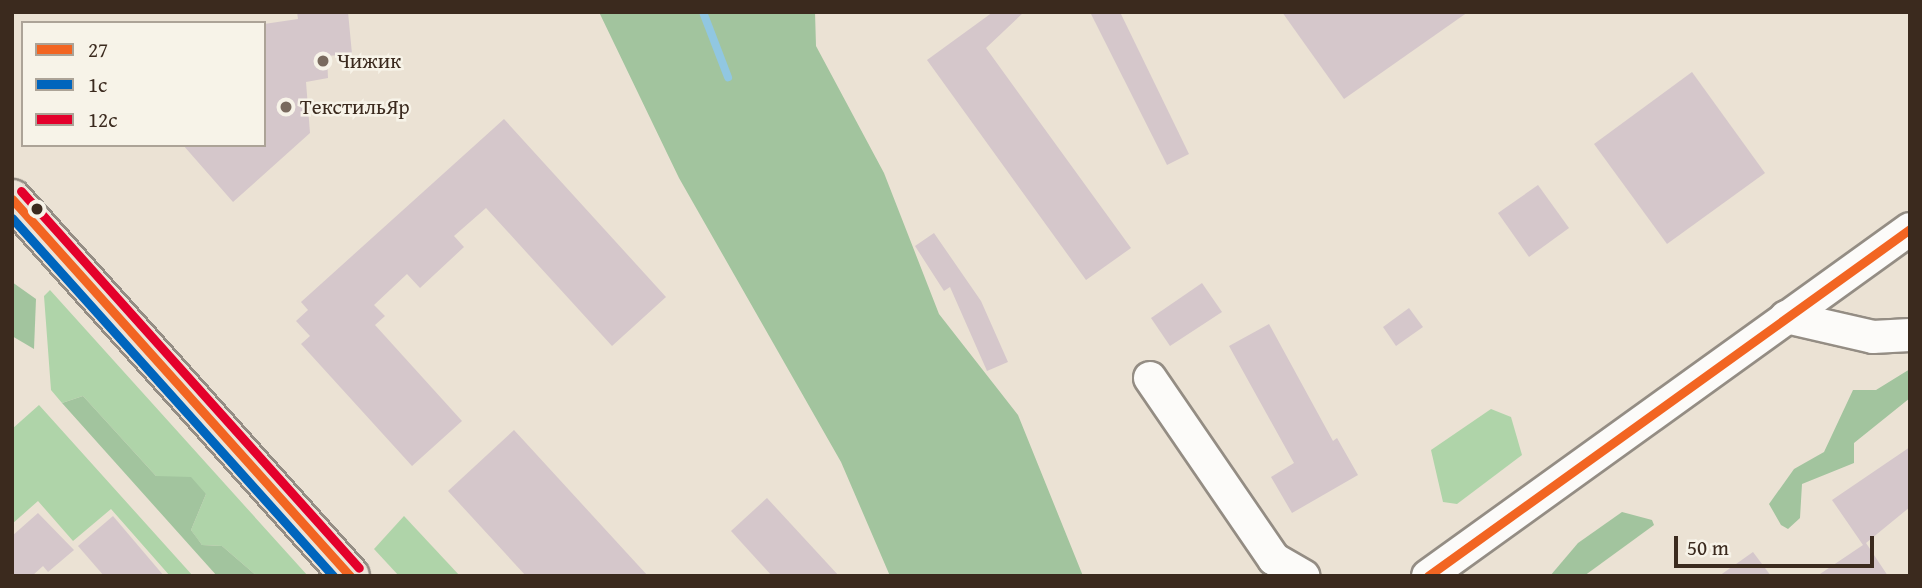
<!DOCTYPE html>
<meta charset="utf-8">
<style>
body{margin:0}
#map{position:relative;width:1922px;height:588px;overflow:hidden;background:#ebe2d4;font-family:"Gentium Book Plus",serif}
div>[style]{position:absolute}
.green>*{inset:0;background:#afd4a9}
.forest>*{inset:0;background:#a2c49e}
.stream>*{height:8px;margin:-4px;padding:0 4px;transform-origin:4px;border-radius:4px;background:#91c7e1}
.building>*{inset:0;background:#d5c7cb}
.roads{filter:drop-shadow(2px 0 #948d84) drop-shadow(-2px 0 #948d84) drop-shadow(0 2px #948d84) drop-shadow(0 -2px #948d84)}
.minor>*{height:32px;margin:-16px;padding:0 16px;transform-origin:16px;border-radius:16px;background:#fcfbf9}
.major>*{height:38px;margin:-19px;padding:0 19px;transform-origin:19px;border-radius:19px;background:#ece3d8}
.bus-1>*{height:9px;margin:-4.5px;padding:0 4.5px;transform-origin:4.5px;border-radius:4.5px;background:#f26522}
.bus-2>*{height:9px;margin:-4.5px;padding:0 4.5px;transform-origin:4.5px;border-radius:4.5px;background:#0065bd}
.bus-3>*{height:9px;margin:-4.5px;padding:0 4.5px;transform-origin:4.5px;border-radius:4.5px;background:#e4002b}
.dots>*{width:19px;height:19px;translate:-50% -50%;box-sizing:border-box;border:4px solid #f7f3e8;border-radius:50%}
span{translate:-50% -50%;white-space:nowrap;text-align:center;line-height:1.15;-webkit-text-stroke:5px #f7f3e8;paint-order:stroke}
.poi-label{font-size:21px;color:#3b2a1e}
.left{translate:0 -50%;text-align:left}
.frame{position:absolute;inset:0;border:14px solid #3b2a1e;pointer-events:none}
.legend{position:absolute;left:21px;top:21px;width:245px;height:126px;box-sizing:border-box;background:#f7f3e8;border:2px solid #aca397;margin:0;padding:9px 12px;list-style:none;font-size:21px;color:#3b2a1e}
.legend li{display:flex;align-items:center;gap:14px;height:35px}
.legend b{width:35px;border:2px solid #aca397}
.scale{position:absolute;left:1674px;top:536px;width:200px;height:32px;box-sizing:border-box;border:4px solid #3b2a1e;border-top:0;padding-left:9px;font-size:21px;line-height:24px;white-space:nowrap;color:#3b2a1e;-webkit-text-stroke:5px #f7f3e8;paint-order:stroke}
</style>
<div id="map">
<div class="green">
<div style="clip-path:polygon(50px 290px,308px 576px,257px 576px,222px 546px,202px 545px,191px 530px,206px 494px,156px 476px,83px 396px,62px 403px,51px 390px,44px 296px)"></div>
<div style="clip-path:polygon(39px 405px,193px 576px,170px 576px,111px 509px,73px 541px,38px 501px,12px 524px,12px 429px)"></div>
<div style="clip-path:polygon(1491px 409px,1511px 417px,1522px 455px,1457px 504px,1443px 502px,1431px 450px)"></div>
<div style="clip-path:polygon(404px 516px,460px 576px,399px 576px,374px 549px)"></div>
</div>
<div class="forest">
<div style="clip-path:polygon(599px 12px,815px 12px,816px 46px,884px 173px,939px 314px,1018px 415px,1083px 576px,890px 576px,841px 462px,679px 178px)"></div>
<div style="clip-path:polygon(12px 282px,36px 299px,34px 349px,12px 336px)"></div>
<div style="clip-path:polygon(1910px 369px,1910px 398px,1854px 443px,1854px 463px,1802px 484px,1800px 518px,1788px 529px,1781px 525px,1769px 504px,1794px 469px,1824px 452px,1853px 390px,1876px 390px)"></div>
<div style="clip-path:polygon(83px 396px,156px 476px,191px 477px,206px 494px,191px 530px,197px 538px,202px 545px,222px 546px,257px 576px,217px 576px,62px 403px)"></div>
<div style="clip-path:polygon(1622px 512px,1652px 520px,1654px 525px,1584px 576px,1550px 576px,1578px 543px)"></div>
</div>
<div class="stream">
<div style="left:703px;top:12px;width:70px;rotate:69deg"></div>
</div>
<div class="building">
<div style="clip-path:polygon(297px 12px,348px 12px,352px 54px,327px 56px,328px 78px,306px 82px,310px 133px,233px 202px,183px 145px,264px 145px,264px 24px,298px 19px)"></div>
<div style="clip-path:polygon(993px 12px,1024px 12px,986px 48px,1131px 248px,1086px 280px,927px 60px)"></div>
<div style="clip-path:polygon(1090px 12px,1120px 12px,1189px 154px,1167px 165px)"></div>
<div style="clip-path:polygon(1282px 12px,1468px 12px,1344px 99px)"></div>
<div style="clip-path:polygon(1692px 72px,1765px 173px,1667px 244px,1594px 144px)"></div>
<div style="clip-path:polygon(504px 119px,666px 297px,612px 346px,486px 208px,454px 236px,464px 247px,420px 288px,407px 274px,374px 305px,385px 316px,375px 325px,462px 421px,412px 466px,301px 344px,310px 336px,296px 321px,308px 310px,301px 302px)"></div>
<div style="clip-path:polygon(1538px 185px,1569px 228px,1529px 257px,1498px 213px)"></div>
<div style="clip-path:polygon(934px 233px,981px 301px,1008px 362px,987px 371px,950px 287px,944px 291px,915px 246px)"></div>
<div style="clip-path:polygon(1202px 283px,1222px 312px,1170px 346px,1151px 318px)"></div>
<div style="clip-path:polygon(1409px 308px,1423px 327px,1396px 346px,1383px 327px)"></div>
<div style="clip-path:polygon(1269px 324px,1333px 441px,1337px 438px,1358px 475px,1292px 513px,1271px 477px,1294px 463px,1229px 346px)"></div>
<div style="clip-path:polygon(514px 430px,648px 576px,526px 576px,448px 491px)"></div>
<div style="clip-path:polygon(1910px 447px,1910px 507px,1866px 543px,1888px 576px,1817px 576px,1863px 545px,1832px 500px)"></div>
<div style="clip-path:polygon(767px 498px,839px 576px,772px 576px,731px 531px)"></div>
<div style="clip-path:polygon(38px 513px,74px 550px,48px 572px,43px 566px,32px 576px,12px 576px,12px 536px)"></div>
<div style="clip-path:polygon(113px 516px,164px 576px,104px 576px,78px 546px)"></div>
<div style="clip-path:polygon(1753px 552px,1771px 576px,1719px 576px)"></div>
</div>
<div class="roads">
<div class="minor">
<div style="left:1786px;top:317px;width:89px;rotate:12.9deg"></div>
<div style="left:1873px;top:337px;width:37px;rotate:-3deg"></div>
<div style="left:1150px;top:378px;width:219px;rotate:55.6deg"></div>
<div style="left:1274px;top:559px;width:34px;rotate:30deg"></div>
<div style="left:1428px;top:576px;width:594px;rotate:-35.75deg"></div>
</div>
<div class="major">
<div style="left:12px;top:199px;width:506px;rotate:48.12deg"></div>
</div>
</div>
<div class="bus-1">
<div style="left:12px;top:199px;width:506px;rotate:48.12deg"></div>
<div style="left:1428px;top:576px;width:594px;rotate:-35.75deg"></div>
</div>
<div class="bus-2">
<div style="left:12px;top:218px;width:481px;rotate:48.1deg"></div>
</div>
<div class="bus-3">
<div style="left:21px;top:191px;width:506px;rotate:48.12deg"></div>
</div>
<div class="dots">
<div style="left:323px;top:61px;background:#796a5e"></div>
<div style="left:286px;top:107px;background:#796a5e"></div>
<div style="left:37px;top:209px;background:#3b2a1e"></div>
</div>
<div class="poi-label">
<span class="left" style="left:337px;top:61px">Чижик</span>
<span class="left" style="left:300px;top:107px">ТекстильЯр</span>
</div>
<div class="frame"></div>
<ul class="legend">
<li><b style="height:9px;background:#f26522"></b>27</li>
<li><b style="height:9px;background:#0065bd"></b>1с</li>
<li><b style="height:9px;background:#e4002b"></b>12с</li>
</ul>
<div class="scale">50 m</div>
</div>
